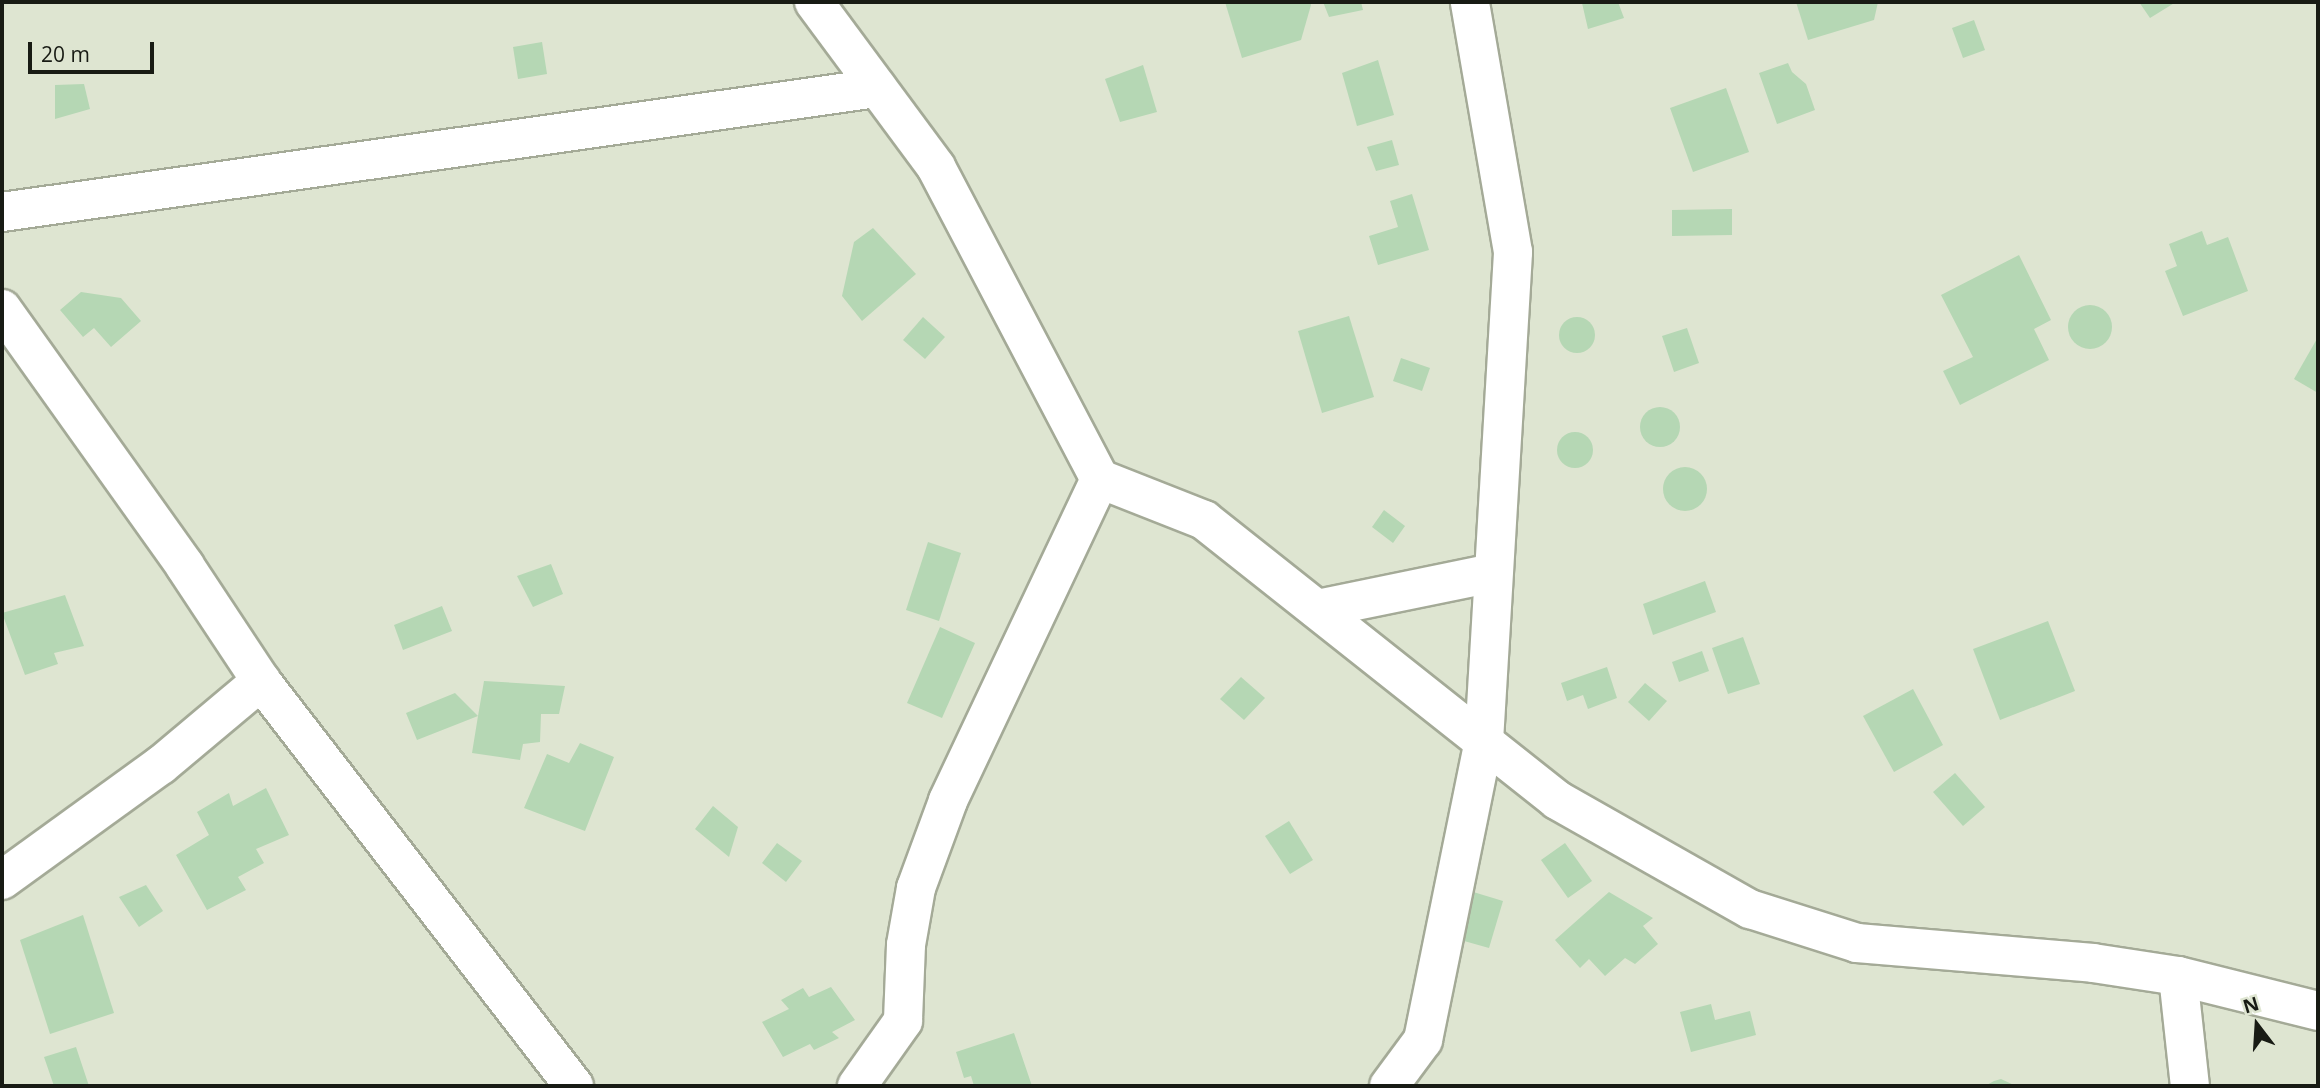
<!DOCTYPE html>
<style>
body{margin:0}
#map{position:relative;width:2320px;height:1088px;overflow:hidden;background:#dee5d1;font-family:"Open Sans",sans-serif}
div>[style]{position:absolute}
.building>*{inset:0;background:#b5d7b4}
.round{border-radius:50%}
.roads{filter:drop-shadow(2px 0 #a4aa97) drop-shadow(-2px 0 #a4aa97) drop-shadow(0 2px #a4aa97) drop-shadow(0 -2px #a4aa97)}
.minor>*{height:38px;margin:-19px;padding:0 19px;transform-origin:19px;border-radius:19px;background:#fff}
span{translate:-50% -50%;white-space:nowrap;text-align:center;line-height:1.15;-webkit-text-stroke:7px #dee5d1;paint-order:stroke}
.frame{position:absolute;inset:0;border:4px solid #181b14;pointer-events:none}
.north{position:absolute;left:2222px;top:990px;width:70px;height:70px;-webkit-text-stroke:5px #dee5d1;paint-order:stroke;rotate:343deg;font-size:19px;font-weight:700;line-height:28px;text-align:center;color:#181b14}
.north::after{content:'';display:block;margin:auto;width:24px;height:32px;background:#181b14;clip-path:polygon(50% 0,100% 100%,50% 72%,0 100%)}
.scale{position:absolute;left:28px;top:42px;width:126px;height:32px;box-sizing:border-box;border:4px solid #181b14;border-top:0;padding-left:9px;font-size:21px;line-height:24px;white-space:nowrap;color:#181b14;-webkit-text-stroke:5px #dee5d1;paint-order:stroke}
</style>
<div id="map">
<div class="building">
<div style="clip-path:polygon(1225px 2px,1310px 2px,1311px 5px,1301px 40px,1242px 58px)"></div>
<div style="clip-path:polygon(1323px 2px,1361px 2px,1363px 10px,1329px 17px)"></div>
<div style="clip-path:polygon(1618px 2px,1624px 18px,1588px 29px,1582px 3px)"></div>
<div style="clip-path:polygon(1796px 2px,1878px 2px,1874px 20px,1808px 40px)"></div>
<div style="clip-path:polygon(2139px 2px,2176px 2px,2150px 18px)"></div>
<div style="clip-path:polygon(1974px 20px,1985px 50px,1963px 58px,1952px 28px)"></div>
<div style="clip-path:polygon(542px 42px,547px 74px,518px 79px,513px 47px)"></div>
<div style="clip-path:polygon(1378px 60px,1394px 115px,1357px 126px,1342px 73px)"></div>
<div style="clip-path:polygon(1788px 63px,1792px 72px,1806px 84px,1815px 110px,1777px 124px,1759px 73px)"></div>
<div style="clip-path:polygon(1143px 65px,1157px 112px,1120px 122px,1105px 79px)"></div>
<div style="clip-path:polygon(84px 84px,90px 109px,55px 119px,55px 85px)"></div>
<div style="clip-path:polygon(1726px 88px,1749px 152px,1693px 172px,1670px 108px)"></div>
<div style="clip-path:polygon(1392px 140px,1399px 165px,1376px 171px,1367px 147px)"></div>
<div style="clip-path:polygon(1412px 194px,1429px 250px,1378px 265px,1369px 236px,1398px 227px,1390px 201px)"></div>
<div style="clip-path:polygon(1732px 209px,1732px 235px,1672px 236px,1672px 210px)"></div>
<div style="clip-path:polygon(873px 228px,916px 274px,862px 321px,842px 296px,854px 242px)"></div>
<div style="clip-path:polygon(2202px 231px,2207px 245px,2228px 237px,2248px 291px,2183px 316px,2165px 271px,2177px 266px,2169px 244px)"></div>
<div style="clip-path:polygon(2019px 255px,2051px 320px,2034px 329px,2049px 360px,1960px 405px,1943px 371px,1973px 357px,1941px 295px)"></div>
<div style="clip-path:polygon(81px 292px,121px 298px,141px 321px,111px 347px,94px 328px,83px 337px,60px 310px)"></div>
<div class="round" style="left:2068px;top:305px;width:44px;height:44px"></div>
<div style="clip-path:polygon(1349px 316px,1374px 397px,1322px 413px,1298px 331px)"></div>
<div style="clip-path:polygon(923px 317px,945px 337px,925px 359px,903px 340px)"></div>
<div class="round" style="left:1559px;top:317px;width:36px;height:36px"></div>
<div style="clip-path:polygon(1687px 328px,1699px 363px,1674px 372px,1662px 336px)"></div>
<div style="clip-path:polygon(2318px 337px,2318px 393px,2294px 379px)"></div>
<div style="clip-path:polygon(1401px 358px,1430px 368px,1422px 391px,1393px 381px)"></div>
<div class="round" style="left:1640px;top:407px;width:40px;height:40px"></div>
<div class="round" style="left:1557px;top:432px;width:36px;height:36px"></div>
<div class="round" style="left:1663px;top:467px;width:44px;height:44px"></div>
<div style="clip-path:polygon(1384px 510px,1405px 526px,1393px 543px,1372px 527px)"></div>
<div style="clip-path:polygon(928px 542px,961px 553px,939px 621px,906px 610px)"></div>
<div style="clip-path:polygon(551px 564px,563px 594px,533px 607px,517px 576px)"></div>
<div style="clip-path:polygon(1705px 581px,1716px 612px,1653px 635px,1643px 604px)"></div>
<div style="clip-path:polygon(65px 595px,84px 646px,54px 653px,58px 664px,25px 675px,2px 613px)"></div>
<div style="clip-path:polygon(442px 606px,452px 631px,403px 650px,394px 625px)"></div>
<div style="clip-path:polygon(2048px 621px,2075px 691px,2000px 720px,1973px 649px)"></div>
<div style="clip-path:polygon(940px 627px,975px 643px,942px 718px,907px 703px)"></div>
<div style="clip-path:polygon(1743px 637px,1760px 684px,1728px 694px,1712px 648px)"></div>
<div style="clip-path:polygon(1702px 651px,1709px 671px,1679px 682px,1672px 662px)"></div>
<div style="clip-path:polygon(1607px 667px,1617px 698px,1588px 709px,1583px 695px,1567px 701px,1561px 683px)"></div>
<div style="clip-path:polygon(1241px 677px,1265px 698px,1244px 720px,1220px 699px)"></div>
<div style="clip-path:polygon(484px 681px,565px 686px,559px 714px,541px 714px,540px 742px,523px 744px,520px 760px,472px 753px,478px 716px,417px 740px,406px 713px,455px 693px,478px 716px)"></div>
<div style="clip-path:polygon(1645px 683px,1667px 701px,1649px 721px,1628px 702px)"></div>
<div style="clip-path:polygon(1913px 689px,1943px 745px,1894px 772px,1863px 716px)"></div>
<div style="clip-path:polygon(580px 743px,614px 757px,585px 831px,524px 808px,547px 754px,569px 763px)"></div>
<div style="clip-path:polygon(1955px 773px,1985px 807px,1963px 826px,1933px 792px)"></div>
<div style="clip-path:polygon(266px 788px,289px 835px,256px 849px,264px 863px,238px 877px,246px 890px,207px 910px,176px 855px,209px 835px,197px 812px,229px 793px,233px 806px)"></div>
<div style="clip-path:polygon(713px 806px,738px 827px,729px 857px,695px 829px)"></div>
<div style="clip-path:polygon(1289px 821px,1313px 860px,1290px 874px,1265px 836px)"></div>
<div style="clip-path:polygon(777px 843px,802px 861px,786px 882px,762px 863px)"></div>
<div style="clip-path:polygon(1565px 843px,1592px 881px,1568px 898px,1541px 860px)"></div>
<div style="clip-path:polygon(146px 885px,163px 911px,139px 927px,119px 897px)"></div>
<div style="clip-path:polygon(1470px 891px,1503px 901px,1489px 948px,1457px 939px)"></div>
<div style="clip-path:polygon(1609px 892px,1653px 918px,1643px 926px,1658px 944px,1635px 964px,1625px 958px,1605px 976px,1589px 959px,1580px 968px,1555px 940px)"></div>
<div style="clip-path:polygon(83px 915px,114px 1013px,50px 1034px,20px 940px)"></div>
<div style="clip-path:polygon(831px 987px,855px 1020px,832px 1032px,839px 1038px,814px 1050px,810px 1044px,783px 1057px,762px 1022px,789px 1009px,781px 1000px,803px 988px,809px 997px)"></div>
<div style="clip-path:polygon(1711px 1004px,1715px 1020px,1750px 1011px,1756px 1035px,1691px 1052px,1680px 1012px)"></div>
<div style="clip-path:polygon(1014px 1033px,1032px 1086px,974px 1086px,971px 1076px,964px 1078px,956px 1052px)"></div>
<div style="clip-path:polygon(76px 1047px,89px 1086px,54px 1086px,44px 1057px)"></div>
<div style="clip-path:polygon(2001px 1079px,2016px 1086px,1985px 1086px,1994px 1081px)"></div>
</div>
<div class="roads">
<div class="minor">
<div style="left:814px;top:2px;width:205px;rotate:53.5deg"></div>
<div style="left:936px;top:167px;width:352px;rotate:62.3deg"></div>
<div style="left:1100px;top:479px;width:356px;rotate:115.3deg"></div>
<div style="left:948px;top:801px;width:93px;rotate:110.2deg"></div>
<div style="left:916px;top:888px;width:58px;rotate:100deg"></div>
<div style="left:906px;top:945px;width:76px;rotate:92.3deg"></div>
<div style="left:903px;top:1021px;width:80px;rotate:125.3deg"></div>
<div style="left:2px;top:212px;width:884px;rotate:-8.07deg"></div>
<div style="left:2px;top:309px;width:315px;rotate:54.5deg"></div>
<div style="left:185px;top:566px;width:138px;rotate:56.5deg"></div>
<div style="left:261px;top:681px;width:512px;rotate:52.3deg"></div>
<div style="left:1100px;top:479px;width:112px;rotate:21.5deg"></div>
<div style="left:1204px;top:520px;width:451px;rotate:38.4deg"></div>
<div style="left:1557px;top:800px;width:222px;rotate:29.5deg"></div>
<div style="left:1750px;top:909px;width:112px;rotate:17.6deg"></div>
<div style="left:1857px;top:943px;width:237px;rotate:4.8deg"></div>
<div style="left:2093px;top:963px;width:86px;rotate:8.7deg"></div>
<div style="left:2178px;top:976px;width:144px;rotate:14deg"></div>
<div style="left:1317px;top:609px;width:180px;rotate:-11.6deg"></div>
<div style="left:2px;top:880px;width:196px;rotate:-35.9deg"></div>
<div style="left:161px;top:765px;width:131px;rotate:-40deg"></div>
<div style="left:2178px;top:976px;width:111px;rotate:83.8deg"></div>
<div style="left:1389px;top:1086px;width:57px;rotate:-53.5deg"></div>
<div style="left:1423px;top:1040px;width:305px;rotate:-78.5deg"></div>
<div style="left:1484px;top:741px;width:490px;rotate:-86.6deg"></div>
<div style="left:1513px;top:252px;width:254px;rotate:-99.8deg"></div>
</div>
</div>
<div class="frame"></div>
<div class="north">N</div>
<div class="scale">20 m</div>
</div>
